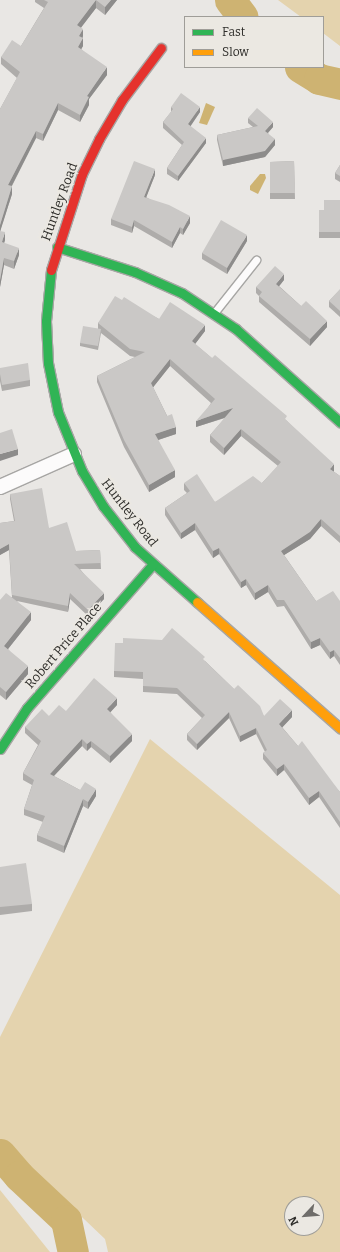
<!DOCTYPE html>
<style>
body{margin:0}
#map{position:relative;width:340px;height:1252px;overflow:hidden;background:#e9e7e4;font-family:Bitter,serif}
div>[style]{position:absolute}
.green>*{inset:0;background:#e4d3ae}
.water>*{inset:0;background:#ceb372}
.river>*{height:31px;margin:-15.5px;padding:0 15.5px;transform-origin:15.5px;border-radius:15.5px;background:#ceb372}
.roads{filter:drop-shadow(1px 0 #a7a6a4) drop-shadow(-1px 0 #a7a6a4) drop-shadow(0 1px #a7a6a4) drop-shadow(0 -1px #a7a6a4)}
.lane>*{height:7px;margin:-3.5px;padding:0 3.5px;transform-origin:3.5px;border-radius:3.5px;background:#fcfbfb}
.street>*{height:14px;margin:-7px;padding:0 7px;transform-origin:7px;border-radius:7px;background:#fcfbfb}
.fast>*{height:9px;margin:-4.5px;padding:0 4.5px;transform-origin:4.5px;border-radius:4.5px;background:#30b455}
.slow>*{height:9px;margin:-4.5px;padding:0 4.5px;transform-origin:4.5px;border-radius:4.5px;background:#ff9f0a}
.jam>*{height:9px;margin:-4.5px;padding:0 4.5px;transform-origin:4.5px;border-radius:4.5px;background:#e5322d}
.wall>*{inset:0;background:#aeacaa}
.shaded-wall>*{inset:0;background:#8d8c8b}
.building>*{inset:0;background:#cac8c6}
span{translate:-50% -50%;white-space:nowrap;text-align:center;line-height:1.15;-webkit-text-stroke:3.5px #ebe8e2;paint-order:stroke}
.street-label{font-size:13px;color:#2d2c29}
.legend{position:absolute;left:184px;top:16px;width:140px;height:52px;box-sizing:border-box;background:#ebe8e2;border:1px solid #9f9d98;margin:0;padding:5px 7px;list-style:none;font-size:12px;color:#2d2c29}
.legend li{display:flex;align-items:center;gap:8px;height:20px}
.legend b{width:20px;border:1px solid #9f9d98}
.north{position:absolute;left:284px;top:1196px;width:40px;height:40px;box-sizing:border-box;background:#ebe8e2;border:1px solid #9f9d98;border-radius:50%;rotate:244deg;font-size:11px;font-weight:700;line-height:16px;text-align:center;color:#2d2c29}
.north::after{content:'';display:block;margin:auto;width:14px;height:18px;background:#6f6d6a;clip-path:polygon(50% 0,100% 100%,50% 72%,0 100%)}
</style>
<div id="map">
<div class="green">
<div style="clip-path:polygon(278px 0,340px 0,340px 46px,323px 33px,323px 17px,301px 17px)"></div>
<div style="clip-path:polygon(evenodd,150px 739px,340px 895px,340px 1252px,108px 1252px,105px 1239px,0 1139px,0 1037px,150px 739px,292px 1204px,316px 1204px,316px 1228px,292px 1228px,292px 1204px)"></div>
<div style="clip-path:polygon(0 1190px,50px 1252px,0 1252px)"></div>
</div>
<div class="water">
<div style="clip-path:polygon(206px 103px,215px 107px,207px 125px,199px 123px)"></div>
<div style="clip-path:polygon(260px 174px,265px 174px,266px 178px,258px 194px,250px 190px,250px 186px)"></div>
</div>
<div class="river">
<div style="left:230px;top:0;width:21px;rotate:53deg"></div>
<div style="left:300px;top:67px;width:22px;rotate:32deg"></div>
<div style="left:319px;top:79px;width:22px;rotate:13deg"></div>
<div style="left:0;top:1154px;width:29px;rotate:49deg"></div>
<div style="left:19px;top:1176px;width:64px;rotate:43.1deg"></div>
<div style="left:66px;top:1220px;width:33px;rotate:78deg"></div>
</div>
<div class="roads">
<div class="lane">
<div style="left:214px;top:313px;width:68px;rotate:-51.6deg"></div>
</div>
<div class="street">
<div style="left:0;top:487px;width:81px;rotate:-24deg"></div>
</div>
<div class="fast">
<div style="left:57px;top:247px;width:82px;rotate:17.8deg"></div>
<div style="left:135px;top:272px;width:51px;rotate:24.1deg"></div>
<div style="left:182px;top:293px;width:65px;rotate:33.7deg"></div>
<div style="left:236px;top:329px;width:140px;rotate:41.8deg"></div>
<div style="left:51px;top:270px;width:51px;rotate:95.6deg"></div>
<div style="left:46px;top:321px;width:42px;rotate:87.3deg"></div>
<div style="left:48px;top:363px;width:50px;rotate:78.5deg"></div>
<div style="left:58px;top:412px;width:64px;rotate:67.9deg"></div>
<div style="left:82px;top:471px;width:41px;rotate:59deg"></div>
<div style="left:103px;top:506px;width:52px;rotate:52deg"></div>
<div style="left:135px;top:547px;width:83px;rotate:41.6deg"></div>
<div style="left:0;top:749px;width:49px;rotate:-56.6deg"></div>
<div style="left:27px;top:708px;width:191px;rotate:-48.8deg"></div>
</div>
<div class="slow">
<div style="left:197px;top:602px;width:191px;rotate:41.4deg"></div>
</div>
<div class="jam">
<div style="left:51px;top:270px;width:101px;rotate:-72.1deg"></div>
<div style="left:82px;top:174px;width:39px;rotate:-64deg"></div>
<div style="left:99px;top:139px;width:45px;rotate:-59.5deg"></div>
<div style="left:122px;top:100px;width:65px;rotate:-53.1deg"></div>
</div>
</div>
<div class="wall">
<div style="clip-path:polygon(35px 0,117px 0,105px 15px,96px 8px,81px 27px,83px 36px,83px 46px,81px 49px,107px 75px,89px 99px,89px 105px,80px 122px,58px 110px,43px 141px,36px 138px,12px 186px,12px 194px,0 231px,5px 240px,4px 243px,19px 255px,14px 269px,4px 265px,0 287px,0 109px,17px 78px,1px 64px,1px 57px,21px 46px,44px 8px,35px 2px)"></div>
<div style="clip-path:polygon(171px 107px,200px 112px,190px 126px,206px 143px,178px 181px,167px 174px,167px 168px,182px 145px,163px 128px,163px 122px,171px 112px)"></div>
<div style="clip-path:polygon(248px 118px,273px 127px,268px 133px,275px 145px,265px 157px,223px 166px,217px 140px,217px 135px,253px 127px,248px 123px)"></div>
<div style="clip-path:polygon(294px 161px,295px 199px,270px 199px,270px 162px)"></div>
<div style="clip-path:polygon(340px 165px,340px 182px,335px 179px,335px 173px)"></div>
<div style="clip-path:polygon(155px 175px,146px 197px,190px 223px,183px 235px,180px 233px,172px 248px,134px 226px,132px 233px,111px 225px,111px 219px)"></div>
<div style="clip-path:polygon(340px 200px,340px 238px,319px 238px,319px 210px,324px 210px)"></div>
<div style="clip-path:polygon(247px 241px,227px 274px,202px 259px,202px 253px)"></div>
<div style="clip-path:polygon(284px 280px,279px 286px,301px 306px,327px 327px,310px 346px,259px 302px,259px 296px,256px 293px,256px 287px)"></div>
<div style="clip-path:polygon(340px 290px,340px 317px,329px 307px,329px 301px)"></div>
<div style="clip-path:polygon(122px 300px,159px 319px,205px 331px,195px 344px,287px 421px,333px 471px,340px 476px,340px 543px,321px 526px,310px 539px,284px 555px,316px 601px,340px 601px,340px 665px,334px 656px,330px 659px,320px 645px,311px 649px,284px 606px,277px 607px,268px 592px,255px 600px,246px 585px,241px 588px,219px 554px,213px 558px,195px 530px,181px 539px,165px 515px,165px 508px,187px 493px,184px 490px,184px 483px,215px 502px,262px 483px,278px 466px,241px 436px,224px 455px,210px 442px,210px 435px,225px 418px,196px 427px,211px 403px,170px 366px,153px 387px,176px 434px,158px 440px,175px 477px,149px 492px,124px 447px,97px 382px,97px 376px,135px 357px,130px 356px,101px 333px,98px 350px,80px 346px,80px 343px,98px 329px,98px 323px)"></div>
<div style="clip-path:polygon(0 368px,30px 380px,30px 386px,2px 391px,0 381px)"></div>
<div style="clip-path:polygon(10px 494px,49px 528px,76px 551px,100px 550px,101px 569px,80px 569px,104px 599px,88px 616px,70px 599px,68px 612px,17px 601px,31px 620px,8px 649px,28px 674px,6px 700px,0 695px,0 600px,12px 597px,9px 550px,0 555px,0 523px,14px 521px,10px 499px)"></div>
<div style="clip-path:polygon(205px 661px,234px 689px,264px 716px,292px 717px,282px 727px,298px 746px,340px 792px,340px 828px,319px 797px,309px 805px,284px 770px,277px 776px,263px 759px,263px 753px,265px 752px,256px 734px,240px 742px,229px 718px,197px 750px,187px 740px,187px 734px,202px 718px,177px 694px,143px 692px,143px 679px,114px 677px,114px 671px)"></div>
<div style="clip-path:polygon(117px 705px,110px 712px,132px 741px,110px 763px,91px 747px,87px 751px,82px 746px,54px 776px,80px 790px,96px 796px,88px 809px,83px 806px,64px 853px,37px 841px,37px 835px,43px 822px,24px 815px,24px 809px,32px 785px,23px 780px,23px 773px,38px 745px,25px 733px,25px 727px,49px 716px,66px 711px)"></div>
<div style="clip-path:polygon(0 867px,32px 904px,32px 911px,0 915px)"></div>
</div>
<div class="shaded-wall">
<div style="clip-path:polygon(96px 0,96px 8px,77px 33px,77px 25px)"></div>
<div style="clip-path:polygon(111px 0,117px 0,105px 15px,105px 7px)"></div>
<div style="clip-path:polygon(83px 29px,83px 36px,79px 43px,79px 36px)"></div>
<div style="clip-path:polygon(83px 38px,83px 46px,78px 55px,78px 47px)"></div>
<div style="clip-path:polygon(107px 67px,107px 75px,89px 99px,89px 105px,80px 122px,80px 115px,87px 96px)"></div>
<div style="clip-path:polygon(58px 103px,58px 110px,43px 141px,43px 134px)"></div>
<div style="clip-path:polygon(200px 107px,200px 112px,188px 130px,188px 124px)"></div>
<div style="clip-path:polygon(273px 122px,273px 127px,265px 136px,265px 131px)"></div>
<div style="clip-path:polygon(36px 131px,36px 138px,8px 193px,8px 185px)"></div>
<div style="clip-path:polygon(206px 138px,206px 143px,178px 181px,178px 176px)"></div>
<div style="clip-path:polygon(275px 139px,275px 145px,265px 157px,223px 166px,223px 160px)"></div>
<div style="clip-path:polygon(155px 169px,155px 175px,144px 203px,144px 197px)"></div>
<div style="clip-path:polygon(12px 186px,12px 194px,0 232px,0 225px)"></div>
<div style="clip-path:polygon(190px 216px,190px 223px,183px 235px,183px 229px)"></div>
<div style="clip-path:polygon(134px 220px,134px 226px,132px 233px,132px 227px)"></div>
<div style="clip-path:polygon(180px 227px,180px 233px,172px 248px,172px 242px)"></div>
<div style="clip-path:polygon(5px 232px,5px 240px,2px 250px,2px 242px)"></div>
<div style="clip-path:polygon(247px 235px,247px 241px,227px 274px,227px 268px)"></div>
<div style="clip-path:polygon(19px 248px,19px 255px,14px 269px,14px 261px)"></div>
<div style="clip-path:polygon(4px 258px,4px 265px,0 287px,0 280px)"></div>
<div style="clip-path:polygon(284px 274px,284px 280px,276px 290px,276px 284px)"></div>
<div style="clip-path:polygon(327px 321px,327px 327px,310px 346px,310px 339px)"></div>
<div style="clip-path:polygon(205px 325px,205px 331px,192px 348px,192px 341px)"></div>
<div style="clip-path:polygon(170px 359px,170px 366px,151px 390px,151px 383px)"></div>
<div style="clip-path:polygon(233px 408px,233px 415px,196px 427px,196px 421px)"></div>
<div style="clip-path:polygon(176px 427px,176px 434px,155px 441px,155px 434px)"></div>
<div style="clip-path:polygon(241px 429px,241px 436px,224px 455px,224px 448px)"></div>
<div style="clip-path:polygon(18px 449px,18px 455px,0 461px,0 454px)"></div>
<div style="clip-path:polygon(334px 464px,334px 471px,330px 475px,330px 469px)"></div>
<div style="clip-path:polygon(175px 470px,175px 477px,149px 492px,149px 485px)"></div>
<div style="clip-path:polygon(321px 519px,321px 526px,310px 539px,281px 557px,281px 551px)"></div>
<div style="clip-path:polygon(195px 523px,195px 530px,181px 539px,181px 533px)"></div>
<div style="clip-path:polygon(9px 544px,9px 550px,0 555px,0 549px)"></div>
<div style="clip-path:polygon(219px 548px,219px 554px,213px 558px,213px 551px)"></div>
<div style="clip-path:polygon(246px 579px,246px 585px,241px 588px,241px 582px)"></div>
<div style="clip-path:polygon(268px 585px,268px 592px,255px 600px,255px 593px)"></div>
<div style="clip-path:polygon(70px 593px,70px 599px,68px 612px,68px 606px)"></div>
<div style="clip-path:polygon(104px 593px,104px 599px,88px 616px,88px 610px)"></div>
<div style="clip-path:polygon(31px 612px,31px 620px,4px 654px,4px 646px)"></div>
<div style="clip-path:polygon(320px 638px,320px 645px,311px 649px,311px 642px)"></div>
<div style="clip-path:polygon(334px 650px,334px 656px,330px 659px,330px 652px)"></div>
<div style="clip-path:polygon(28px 666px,28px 674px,6px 700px,6px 692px)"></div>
<div style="clip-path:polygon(117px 698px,117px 705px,107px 716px,107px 709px)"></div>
<div style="clip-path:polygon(292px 710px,292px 717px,279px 731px,279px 724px)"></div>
<div style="clip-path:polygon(229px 712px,229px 718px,197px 750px,197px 744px)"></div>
<div style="clip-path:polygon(256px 728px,256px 734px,240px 742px,240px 736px)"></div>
<div style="clip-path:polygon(132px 734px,132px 741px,110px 763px,110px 756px)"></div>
<div style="clip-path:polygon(82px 739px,82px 746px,50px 780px,50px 774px)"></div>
<div style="clip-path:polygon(91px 741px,91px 747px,87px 751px,87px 744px)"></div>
<div style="clip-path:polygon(284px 764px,284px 770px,277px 776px,277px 769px)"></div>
<div style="clip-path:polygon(96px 789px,96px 796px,88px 809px,88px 802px)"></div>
<div style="clip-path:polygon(319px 791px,319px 797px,309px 805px,309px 798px)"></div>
<div style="clip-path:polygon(83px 799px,83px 806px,64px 853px,64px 846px)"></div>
</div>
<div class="building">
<div style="clip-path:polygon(44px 0,111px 0,105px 7px,96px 0,77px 25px,83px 29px,79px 36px,83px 38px,78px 47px,107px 67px,87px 96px,89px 97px,80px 115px,58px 103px,43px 134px,36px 131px,8px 185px,12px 186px,0 225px,0 109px,20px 72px,1px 57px,12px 40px,21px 46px,48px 2px)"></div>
<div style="clip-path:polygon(181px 93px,200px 107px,188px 124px,206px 138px,178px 176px,167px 168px,184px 142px,163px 122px,173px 109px,171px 107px)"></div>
<div style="clip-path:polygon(257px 108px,273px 122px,265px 131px,275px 139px,265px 151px,223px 160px,217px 135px,258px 126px,248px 118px)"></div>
<div style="clip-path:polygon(134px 161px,155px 169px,144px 197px,169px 205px,190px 216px,183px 229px,180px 227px,172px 242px,134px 220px,132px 227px,111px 219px)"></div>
<div style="clip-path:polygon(294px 161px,295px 193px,270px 193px,270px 162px)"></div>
<div style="clip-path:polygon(340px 165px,340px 176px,335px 173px)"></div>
<div style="clip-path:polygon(324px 200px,340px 200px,340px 232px,319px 232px,319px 210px,324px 210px)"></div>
<div style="clip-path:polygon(221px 220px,247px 235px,227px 268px,202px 253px)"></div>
<div style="clip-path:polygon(0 231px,5px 232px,2px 242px,19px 248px,14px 261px,4px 258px,0 280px)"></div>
<div style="clip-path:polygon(275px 266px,284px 274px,276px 284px,301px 306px,306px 301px,327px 321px,310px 339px,259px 296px,262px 292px,256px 287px)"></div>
<div style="clip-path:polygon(340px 289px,340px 311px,329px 301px)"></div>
<div style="clip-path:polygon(115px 296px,122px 300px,124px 297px,159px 319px,170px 302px,205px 325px,192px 341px,212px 358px,215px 355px,287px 416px,285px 419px,334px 464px,330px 469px,340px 476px,340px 536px,321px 519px,310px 532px,281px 551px,316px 601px,333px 591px,340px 601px,340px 658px,334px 650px,330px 652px,320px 638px,311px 642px,284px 600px,277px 600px,268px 585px,255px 593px,246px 579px,241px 582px,219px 548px,213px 551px,195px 523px,181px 533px,165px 508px,190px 491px,184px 483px,197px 474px,215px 502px,253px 476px,262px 483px,281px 462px,241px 429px,224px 448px,210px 435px,233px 408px,196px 421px,215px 399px,170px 359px,151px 383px,167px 416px,172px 414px,176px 427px,155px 434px,175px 470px,149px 485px,124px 440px,97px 376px,145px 352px,130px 349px,98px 323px)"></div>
<div style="clip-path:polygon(83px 326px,101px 329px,98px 346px,80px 343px)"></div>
<div style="clip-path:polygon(28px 363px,30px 380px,2px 385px,0 374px,0 368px)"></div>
<div style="clip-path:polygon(12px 429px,18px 449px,0 454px,0 433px)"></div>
<div style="clip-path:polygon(42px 488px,49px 528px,67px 522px,76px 551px,100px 550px,101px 563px,74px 564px,104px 593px,88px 610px,70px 593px,68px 606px,12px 595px,9px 544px,0 549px,0 523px,15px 521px,10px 494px)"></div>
<div style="clip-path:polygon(6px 593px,31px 612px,4px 646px,28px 666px,6px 692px,0 687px,0 600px)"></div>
<div style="clip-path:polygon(172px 628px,205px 657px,203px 659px,234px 689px,238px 685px,260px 706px,264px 716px,280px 699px,292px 710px,279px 724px,298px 746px,302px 741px,340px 792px,340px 822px,319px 791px,309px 798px,284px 764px,277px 769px,263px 753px,267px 750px,256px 728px,240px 736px,229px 712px,197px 744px,187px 734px,205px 715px,177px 688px,143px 686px,143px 672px,114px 671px,115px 643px,123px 643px,123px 638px,162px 640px)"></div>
<div style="clip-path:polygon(94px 678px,117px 698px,107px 709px,132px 734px,110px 756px,91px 741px,87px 744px,82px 739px,50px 774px,80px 790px,85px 782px,96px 789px,88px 802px,83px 799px,64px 846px,37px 835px,45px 816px,24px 809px,34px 780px,23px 773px,41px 741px,25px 727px,42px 709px,49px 716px,59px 705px,66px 711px)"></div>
<div style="clip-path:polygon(26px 863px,32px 904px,0 907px,0 867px)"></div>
</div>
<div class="street-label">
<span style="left:60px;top:202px;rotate:-70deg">Huntley Road</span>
<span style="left:129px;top:513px;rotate:52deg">Huntley Road</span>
<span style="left:64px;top:646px;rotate:-49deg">Robert Price Place</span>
</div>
<ul class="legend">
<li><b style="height:5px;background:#30b455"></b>Fast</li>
<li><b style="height:5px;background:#ff9f0a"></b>Slow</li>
</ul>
<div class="north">N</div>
</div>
